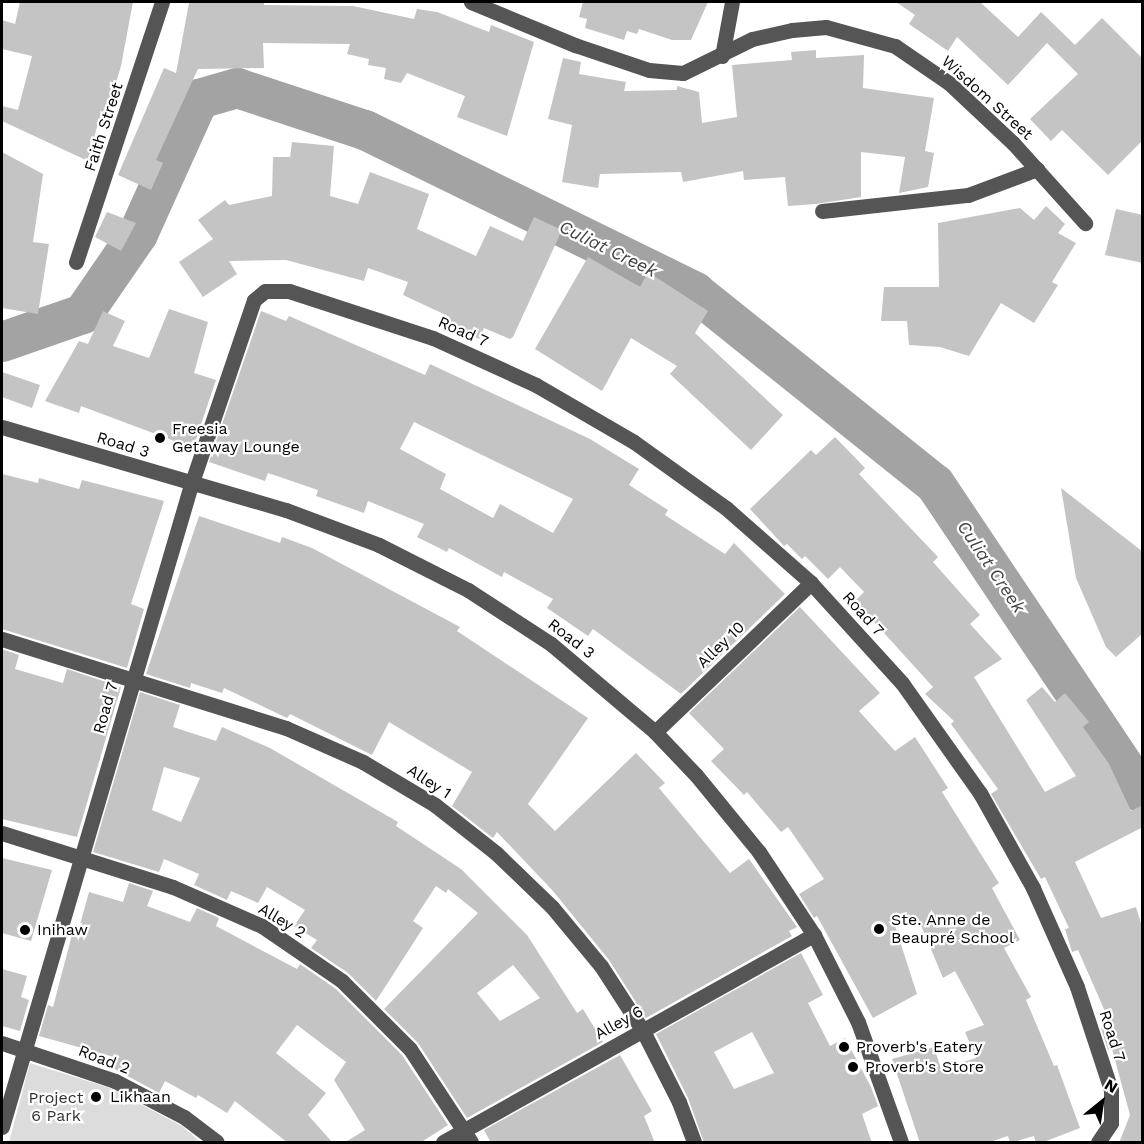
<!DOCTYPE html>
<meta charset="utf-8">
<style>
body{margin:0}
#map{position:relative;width:1144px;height:1144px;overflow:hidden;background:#fff;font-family:"Work Sans",sans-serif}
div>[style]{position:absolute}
.green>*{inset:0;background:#dcdcdc}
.river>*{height:40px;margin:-20px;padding:0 20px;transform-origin:20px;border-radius:20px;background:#a3a3a3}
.building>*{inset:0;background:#c4c4c4}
.minor>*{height:15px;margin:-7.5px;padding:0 7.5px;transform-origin:7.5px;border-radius:7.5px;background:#555}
.dots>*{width:16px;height:16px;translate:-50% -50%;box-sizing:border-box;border:3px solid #fff;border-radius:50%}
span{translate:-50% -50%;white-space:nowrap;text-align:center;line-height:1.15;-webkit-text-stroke:4.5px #fff;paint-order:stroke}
.street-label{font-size:16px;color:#000}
.poi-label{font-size:16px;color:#000}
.left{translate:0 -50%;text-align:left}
.park-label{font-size:16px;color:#333}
.water-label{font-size:18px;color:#444;font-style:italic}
.frame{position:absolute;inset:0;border:3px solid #000;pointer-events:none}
.north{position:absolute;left:1072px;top:1072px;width:60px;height:60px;-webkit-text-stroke:4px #fff;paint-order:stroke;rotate:30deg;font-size:16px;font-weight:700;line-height:24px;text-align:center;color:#000}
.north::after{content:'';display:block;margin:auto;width:21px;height:27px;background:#000;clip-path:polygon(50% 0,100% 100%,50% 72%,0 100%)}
</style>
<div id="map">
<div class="green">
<div style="clip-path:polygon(30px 1063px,110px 1088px,182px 1126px,200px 1142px,9px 1142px)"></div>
</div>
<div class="river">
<div style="left:2px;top:342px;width:86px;rotate:-19.1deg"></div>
<div style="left:83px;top:314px;width:97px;rotate:-55.5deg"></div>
<div style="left:138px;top:234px;width:148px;rotate:-65.7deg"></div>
<div style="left:199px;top:99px;width:40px;rotate:-16deg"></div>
<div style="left:237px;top:88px;width:135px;rotate:18.2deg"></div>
<div style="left:365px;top:130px;width:368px;rotate:26.1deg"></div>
<div style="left:695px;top:292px;width:307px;rotate:38.7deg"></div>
<div style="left:935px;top:484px;width:372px;rotate:56.2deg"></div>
</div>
<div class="building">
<div style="clip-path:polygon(20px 2px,133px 2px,121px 66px,103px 125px,98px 123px,88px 161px,2px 121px,2px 106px,18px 110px,32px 56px,2px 49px,2px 20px,15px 24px)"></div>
<div style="clip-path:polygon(264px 2px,264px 5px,353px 6px,414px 19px,417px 9px,437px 12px,489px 32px,491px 25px,534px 42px,507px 136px,457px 117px,465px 96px,407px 73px,401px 83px,384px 79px,386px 68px,368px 65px,369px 59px,347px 54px,350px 44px,263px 43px,264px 68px,198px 69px,156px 160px,163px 163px,151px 190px,118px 175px,164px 68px,176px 73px,189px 3px)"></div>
<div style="clip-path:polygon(583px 2px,708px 2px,691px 40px,672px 40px,639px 29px,637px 34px,627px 31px,624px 40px,585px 28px,587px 19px,579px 17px)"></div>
<div style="clip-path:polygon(896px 2px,980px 2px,1018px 37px,1041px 12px,1075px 45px,1102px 18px,1143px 59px,1143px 140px,1108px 175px,1062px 130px,1051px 141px,1030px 119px,1078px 74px,1047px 43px,1008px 85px,957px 37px,948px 51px,909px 24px,915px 15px)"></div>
<div style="clip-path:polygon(816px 50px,816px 58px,864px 55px,863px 88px,934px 98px,925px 151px,934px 153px,928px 187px,899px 193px,905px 157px,861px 152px,861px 197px,816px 204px,788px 206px,785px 177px,744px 180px,743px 171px,683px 182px,681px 172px,600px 174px,598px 188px,562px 182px,572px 125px,548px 119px,563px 58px,581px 62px,579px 74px,626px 82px,624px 91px,677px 90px,677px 86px,699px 92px,702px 123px,737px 117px,732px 65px,792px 60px,791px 52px)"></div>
<div style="clip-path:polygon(292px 142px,334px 146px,330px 196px,358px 204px,370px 172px,429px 194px,417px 229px,476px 256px,490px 226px,523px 241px,534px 217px,562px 230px,513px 337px,510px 339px,484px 328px,479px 339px,447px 324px,450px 317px,403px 295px,408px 282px,368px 268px,364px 281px,286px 260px,229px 261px,237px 274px,203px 297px,179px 262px,213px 239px,198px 220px,225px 200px,229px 205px,272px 196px,273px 157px,290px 157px)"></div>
<div style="clip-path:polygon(2px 152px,43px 174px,33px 242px,49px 244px,38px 314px,2px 308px)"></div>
<div style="clip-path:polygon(1046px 206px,1065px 224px,1058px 233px,1076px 243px,1052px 282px,1058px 285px,1034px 323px,1001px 303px,969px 356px,940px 347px,909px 345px,907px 321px,881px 321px,884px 287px,939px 287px,938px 223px,1020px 208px,1034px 220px)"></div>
<div style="clip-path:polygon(1116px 209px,1143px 215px,1143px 263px,1105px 255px)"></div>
<div style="clip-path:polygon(107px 212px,136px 223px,121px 251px,95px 237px)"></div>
<div style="clip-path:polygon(588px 257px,640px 287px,648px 272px,708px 311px,695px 333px,783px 415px,751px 450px,670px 374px,677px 366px,631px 338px,602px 391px,535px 349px)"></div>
<div style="clip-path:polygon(169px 309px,208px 322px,194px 373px,216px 380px,193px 448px,81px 406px,79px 413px,45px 401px,79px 341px,88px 344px,103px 311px,125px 321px,113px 346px,149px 358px)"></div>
<div style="clip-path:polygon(evenodd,261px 311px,286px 321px,289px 316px,425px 375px,430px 364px,590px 439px,639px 469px,629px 485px,668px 510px,665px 515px,725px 554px,734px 543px,785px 594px,681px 694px,593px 629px,588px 636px,547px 608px,553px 599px,504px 572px,502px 577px,449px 548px,447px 552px,417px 537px,424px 524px,368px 501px,364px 513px,316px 496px,318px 490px,268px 473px,265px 481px,209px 462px,261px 311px,414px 422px,573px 499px,553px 533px,500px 504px,493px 518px,440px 489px,446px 474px,400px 449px,414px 422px)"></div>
<div style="clip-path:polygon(2px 372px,40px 385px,32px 408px,2px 397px)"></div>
<div style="clip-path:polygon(835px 437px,865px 468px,859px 474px,938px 557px,933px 562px,980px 615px,970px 624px,1002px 659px,974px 677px,1045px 792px,1076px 776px,1026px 700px,1042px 687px,1055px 702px,1065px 693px,1089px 722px,1083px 727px,1109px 764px,1131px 811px,1143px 805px,1143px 827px,1075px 862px,1101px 918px,1136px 907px,1143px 930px,1143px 1143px,1119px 1143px,1130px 1115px,1112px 1049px,1108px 1050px,1101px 1028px,1111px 1025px,1078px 950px,1072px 952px,1065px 929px,1069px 928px,1045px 877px,1041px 879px,991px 794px,998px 789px,951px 724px,954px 721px,925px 694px,933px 687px,855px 601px,864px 592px,840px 567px,828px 579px,805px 556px,802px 559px,787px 544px,784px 546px,750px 509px,811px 450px,816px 455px)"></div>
<div style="clip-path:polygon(2px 474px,38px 483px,39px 478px,79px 489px,82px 480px,164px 501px,131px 604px,144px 609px,127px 668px,2px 629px)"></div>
<div style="clip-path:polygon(1061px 488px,1143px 552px,1143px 633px,1116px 657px,1106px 647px,1076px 578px)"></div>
<div style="clip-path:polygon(199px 516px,280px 543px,282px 537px,312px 548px,460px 627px,457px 631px,588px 718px,528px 804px,555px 831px,636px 753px,665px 783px,659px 788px,730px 873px,749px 859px,797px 927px,789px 931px,792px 936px,646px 1018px,609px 960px,553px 891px,497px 832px,493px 838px,452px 806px,472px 772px,389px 722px,372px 755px,290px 714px,287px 718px,224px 688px,222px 693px,191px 683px,190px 688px,146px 674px)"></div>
<div style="clip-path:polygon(800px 607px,880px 693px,859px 711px,895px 751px,915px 737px,948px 788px,942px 792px,999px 883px,992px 888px,1020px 940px,1004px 948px,1031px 997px,1026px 1000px,1054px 1066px,1057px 1065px,1080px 1128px,1041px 1143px,1036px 1143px,1034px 1136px,1010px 1143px,1008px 1136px,987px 1143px,920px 1143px,892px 1059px,934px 1047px,941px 1069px,976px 1058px,965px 1032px,984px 1025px,955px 971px,943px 978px,918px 918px,895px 926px,917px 994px,873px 1018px,817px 916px,814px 918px,799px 894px,824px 879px,788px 827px,781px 832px,747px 792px,744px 795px,711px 761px,724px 749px,689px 713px)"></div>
<div style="clip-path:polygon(2px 649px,19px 655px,15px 669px,63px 683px,67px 669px,121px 687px,77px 837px,2px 819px)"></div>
<div style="clip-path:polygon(evenodd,140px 692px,180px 705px,173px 727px,216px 741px,222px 727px,270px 748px,398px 822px,396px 826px,461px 869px,527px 935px,577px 1013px,583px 1009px,603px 1042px,467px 1118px,418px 1043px,384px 1009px,478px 913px,448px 889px,446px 893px,436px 886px,413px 921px,423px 928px,376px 1001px,348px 973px,311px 948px,317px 940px,294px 926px,305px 910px,267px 887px,258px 903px,231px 891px,227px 900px,194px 885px,199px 874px,164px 859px,159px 872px,93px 852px,140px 692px,164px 767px,200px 778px,181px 822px,152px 810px,164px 767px,140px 692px,513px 965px,540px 998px,500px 1021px,477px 993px,513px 965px)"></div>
<div style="clip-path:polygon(2px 858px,52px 870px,31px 941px,2px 933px)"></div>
<div style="clip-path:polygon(129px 883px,153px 891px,147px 906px,190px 922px,197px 908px,219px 918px,216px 926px,297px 969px,300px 964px,336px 989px,402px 1055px,448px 1125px,420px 1143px,344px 1143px,365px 1130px,334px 1080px,346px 1062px,297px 1025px,276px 1053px,326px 1093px,308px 1115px,333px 1143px,288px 1143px,235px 1101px,227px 1113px,198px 1095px,196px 1098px,165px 1081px,159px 1093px,109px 1066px,114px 1057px,39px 1036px,48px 1005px,53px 1007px,74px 927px,79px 928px,89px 892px,123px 902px)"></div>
<div style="clip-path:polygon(evenodd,801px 953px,823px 995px,808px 1003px,830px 1046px,845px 1038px,871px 1087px,878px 1106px,862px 1114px,872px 1143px,704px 1143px,688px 1098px,656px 1034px,801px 953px,752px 1032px,774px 1073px,734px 1089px,714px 1052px,752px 1032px)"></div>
<div style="clip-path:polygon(2px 969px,27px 976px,21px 997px,29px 1000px,20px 1031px,2px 1026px)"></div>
<div style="clip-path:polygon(620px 1055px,652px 1111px,644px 1116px,655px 1143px,491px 1143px,484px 1130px)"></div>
</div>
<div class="minor">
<div style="left:471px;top:2px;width:113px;rotate:22.5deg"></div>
<div style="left:575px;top:45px;width:78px;rotate:18.7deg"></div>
<div style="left:649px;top:70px;width:34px;rotate:5deg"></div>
<div style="left:683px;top:73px;width:77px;rotate:-26.2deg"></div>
<div style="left:752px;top:39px;width:41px;rotate:-12.7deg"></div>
<div style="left:792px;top:30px;width:34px;rotate:-5deg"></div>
<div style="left:826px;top:27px;width:72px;rotate:15.4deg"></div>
<div style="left:895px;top:46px;width:65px;rotate:34.4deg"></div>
<div style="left:949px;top:83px;width:88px;rotate:43.2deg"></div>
<div style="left:1013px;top:143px;width:108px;rotate:48deg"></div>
<div style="left:722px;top:56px;width:55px;rotate:-79.5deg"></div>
<div style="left:822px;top:211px;width:147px;rotate:-6.3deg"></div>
<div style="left:968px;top:195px;width:74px;rotate:-20.6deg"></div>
<div style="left:76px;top:262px;width:274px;rotate:-71.7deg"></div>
<div style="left:2px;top:427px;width:296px;rotate:16.3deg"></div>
<div style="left:286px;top:510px;width:99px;rotate:20.6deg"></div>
<div style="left:379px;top:545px;width:100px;rotate:26.8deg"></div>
<div style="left:468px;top:590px;width:99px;rotate:33deg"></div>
<div style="left:551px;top:644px;width:136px;rotate:40.2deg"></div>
<div style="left:655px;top:732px;width:59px;rotate:46.4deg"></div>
<div style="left:696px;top:775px;width:99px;rotate:50.7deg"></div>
<div style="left:759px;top:852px;width:100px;rotate:56.5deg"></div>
<div style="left:814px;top:935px;width:97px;rotate:63.2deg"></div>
<div style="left:858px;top:1022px;width:127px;rotate:70.3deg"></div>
<div style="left:2px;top:639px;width:298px;rotate:17.4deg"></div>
<div style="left:286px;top:728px;width:84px;rotate:23.8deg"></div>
<div style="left:363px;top:762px;width:84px;rotate:30.8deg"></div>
<div style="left:435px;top:805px;width:78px;rotate:38.2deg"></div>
<div style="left:496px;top:853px;width:78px;rotate:44deg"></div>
<div style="left:552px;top:907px;width:77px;rotate:50.3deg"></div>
<div style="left:601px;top:966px;width:77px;rotate:57.1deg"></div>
<div style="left:643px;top:1031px;width:80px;rotate:63.1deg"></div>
<div style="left:679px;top:1102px;width:43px;rotate:69.4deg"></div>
<div style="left:655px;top:732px;width:216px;rotate:-43.7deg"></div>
<div style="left:2px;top:833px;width:179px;rotate:17.5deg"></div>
<div style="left:173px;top:887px;width:97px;rotate:23.7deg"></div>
<div style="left:262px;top:926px;width:97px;rotate:34.5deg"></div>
<div style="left:342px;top:981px;width:96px;rotate:45deg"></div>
<div style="left:410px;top:1049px;width:111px;rotate:56.7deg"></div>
<div style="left:2px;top:1043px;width:119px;rotate:18.6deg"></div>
<div style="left:115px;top:1081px;width:78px;rotate:27.6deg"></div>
<div style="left:184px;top:1117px;width:41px;rotate:37.1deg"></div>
<div style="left:2px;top:1127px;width:669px;rotate:-73.6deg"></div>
<div style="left:191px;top:485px;width:195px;rotate:-71.2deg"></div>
<div style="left:254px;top:300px;width:14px;rotate:-39deg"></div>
<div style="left:265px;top:291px;width:24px"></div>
<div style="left:289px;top:291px;width:151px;rotate:18.1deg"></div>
<div style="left:433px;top:338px;width:113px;rotate:24.5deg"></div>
<div style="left:536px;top:385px;width:113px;rotate:30.2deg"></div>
<div style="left:634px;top:442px;width:113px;rotate:35.7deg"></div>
<div style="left:726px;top:508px;width:113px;rotate:41.4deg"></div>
<div style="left:811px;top:583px;width:135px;rotate:47.7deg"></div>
<div style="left:902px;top:683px;width:135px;rotate:54.7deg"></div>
<div style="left:980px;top:793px;width:109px;rotate:60.8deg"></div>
<div style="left:1033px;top:888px;width:108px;rotate:66deg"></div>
<div style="left:1077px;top:987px;width:108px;rotate:71.7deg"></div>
<div style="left:1111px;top:1090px;width:33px;rotate:90deg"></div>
<div style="left:1111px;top:1123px;width:23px;rotate:124deg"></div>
<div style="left:443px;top:1142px;width:425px;rotate:-29.2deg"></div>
</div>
<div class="dots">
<div style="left:160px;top:438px;background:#000"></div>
<div style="left:879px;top:929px;background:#000"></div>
<div style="left:25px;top:930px;background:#000"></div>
<div style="left:844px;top:1047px;background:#000"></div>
<div style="left:853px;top:1067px;background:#000"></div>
<div style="left:96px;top:1097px;background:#000"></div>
</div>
<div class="street-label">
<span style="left:987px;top:98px;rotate:42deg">Wisdom Street</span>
<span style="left:104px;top:127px;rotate:-72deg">Faith Street</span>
<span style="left:463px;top:332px;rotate:24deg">Road 7</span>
<span style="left:123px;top:445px;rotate:17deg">Road 3</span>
<span style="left:863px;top:614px;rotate:48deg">Road 7</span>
<span style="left:571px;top:639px;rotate:38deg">Road 3</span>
<span style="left:721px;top:645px;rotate:-44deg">Alley 10</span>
<span style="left:106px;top:708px;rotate:-74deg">Road 7</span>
<span style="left:429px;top:782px;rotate:33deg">Alley 1</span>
<span style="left:282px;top:921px;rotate:31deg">Alley 2</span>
<span style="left:619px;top:1023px;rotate:-29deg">Alley 6</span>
<span style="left:1112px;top:1036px;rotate:72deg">Road 7</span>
<span style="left:104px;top:1060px;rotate:21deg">Road 2</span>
</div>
<div class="poi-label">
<span class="left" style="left:172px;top:438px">Freesia<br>Getaway Lounge</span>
<span class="left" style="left:891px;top:929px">Ste. Anne de<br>Beaupré School</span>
<span class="left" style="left:37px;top:930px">Inihaw</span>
<span class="left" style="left:856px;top:1047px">Proverb's Eatery</span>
<span class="left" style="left:865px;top:1067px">Proverb's Store</span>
<span class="left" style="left:110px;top:1097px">Likhaan</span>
</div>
<div class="park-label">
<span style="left:56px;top:1107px">Project<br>6 Park</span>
</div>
<div class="water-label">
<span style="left:608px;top:249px;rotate:26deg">Culiat Creek</span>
<span style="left:991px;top:567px;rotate:56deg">Culiat Creek</span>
</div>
<div class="frame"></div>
<div class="north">N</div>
</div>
